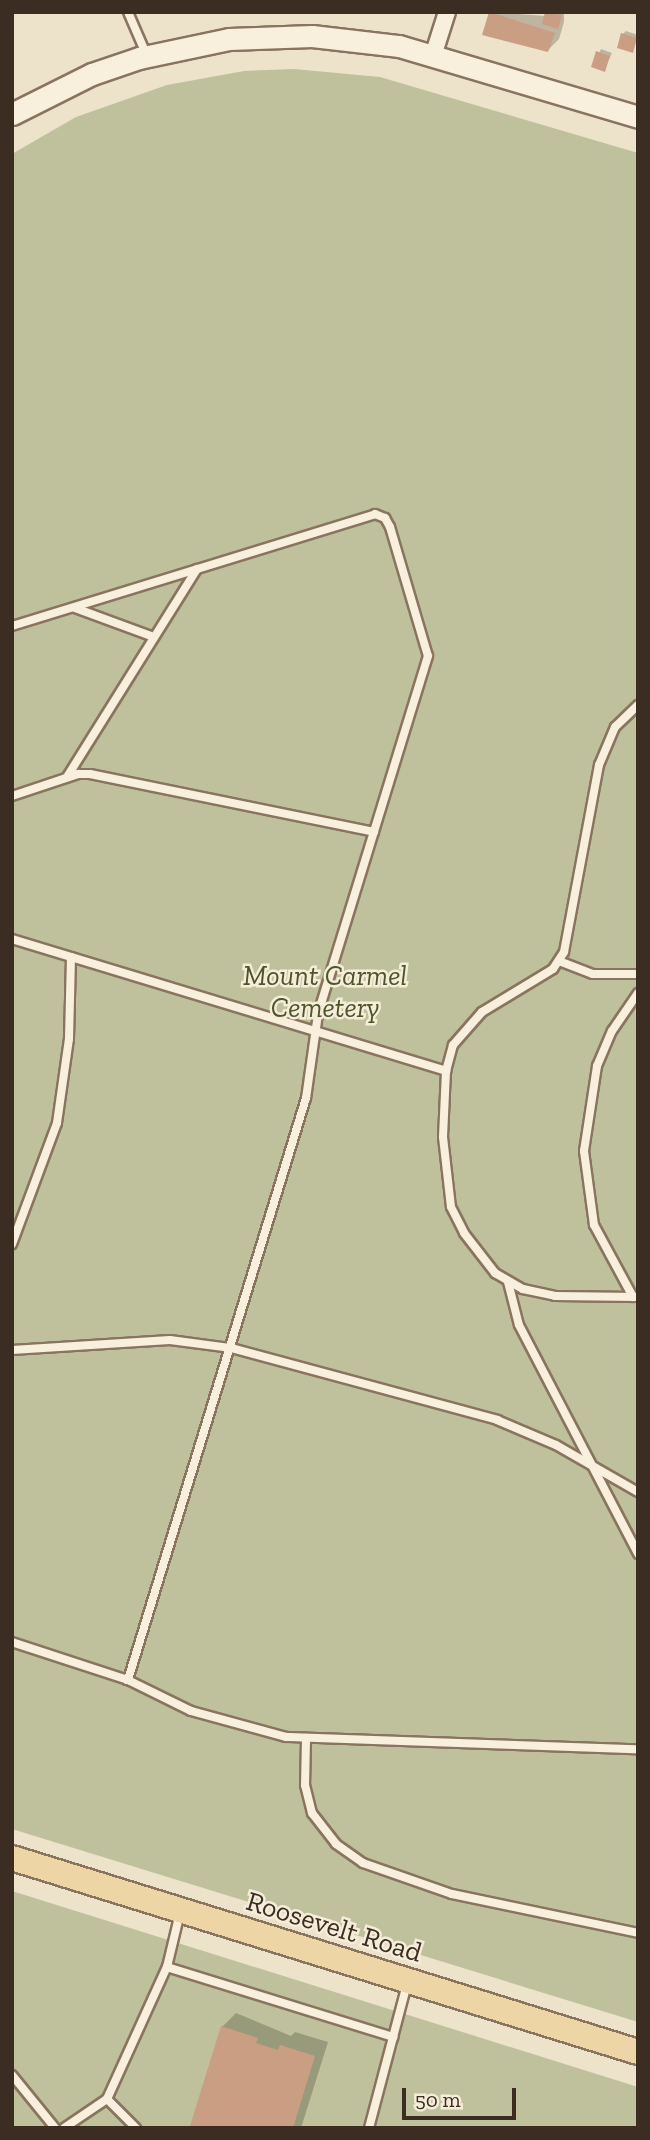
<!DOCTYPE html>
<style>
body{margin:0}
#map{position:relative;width:650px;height:2140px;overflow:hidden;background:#ede2ca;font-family:"Zilla Slab",serif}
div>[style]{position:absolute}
.cemetery>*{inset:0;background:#bec19c}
.shadow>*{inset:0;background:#0003}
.building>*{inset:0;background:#c99e82}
.roads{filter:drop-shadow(2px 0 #89745f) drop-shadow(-2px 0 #89745f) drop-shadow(0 2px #89745f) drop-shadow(0 -2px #89745f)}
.lane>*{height:8px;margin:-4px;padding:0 4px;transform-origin:4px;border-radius:4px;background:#f8efdd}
.street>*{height:16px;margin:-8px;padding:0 8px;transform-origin:8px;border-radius:8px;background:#f8efdd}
.secondary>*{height:21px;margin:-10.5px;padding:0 10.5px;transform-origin:10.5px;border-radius:10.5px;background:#f8efdd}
.primary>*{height:24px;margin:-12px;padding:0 12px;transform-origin:12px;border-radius:12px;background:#eed5a5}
span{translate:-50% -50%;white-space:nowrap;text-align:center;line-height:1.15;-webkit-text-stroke:5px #f5ecd9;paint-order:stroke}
.park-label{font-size:28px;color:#4c5629;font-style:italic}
.street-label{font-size:28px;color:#3b2d22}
.frame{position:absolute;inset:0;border:14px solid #3b2d22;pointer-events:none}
.scale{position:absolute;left:402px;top:2088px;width:114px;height:32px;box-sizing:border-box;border:4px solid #3b2d22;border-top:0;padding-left:9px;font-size:21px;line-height:24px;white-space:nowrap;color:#3b2d22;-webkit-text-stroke:5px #f5ecd9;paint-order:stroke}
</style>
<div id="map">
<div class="cemetery">
<div style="clip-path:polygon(294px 69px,380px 77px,638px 153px,638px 2022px,12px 1829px,12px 154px,76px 117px,167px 85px,244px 71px)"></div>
<div style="clip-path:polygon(12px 1891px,638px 2087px,638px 2128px,12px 2128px)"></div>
</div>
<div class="shadow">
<div style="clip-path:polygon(491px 12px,546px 16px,547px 12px,564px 12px,564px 22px,559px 39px,548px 50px,484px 34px)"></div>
<div style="clip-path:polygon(626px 31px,638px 35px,633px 51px,623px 34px)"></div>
<div style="clip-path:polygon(601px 49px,612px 53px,604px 70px,593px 66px)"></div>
<div style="clip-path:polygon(236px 2013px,291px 2036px,295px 2032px,328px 2042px,301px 2128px,192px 2124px,222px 2027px)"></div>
</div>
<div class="building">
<div style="clip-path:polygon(489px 12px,555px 33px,548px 52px,482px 35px)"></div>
<div style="clip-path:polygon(545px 12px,562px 15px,558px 29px,542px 24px)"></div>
<div style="clip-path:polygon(621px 33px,637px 38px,633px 53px,617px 48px)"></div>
<div style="clip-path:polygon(596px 51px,610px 56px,605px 72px,591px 67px)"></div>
<div style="clip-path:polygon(221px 2026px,258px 2038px,256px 2043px,278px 2050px,280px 2045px,315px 2056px,293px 2128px,190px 2126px)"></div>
</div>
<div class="roads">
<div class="lane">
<div style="left:128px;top:12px;width:48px;rotate:66.6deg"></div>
<div style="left:75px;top:608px;width:84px;rotate:20.2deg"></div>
<div style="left:12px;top:626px;width:380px;rotate:-17.1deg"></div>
<div style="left:375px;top:514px;width:11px;rotate:22deg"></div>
<div style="left:385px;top:518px;width:10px;rotate:61deg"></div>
<div style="left:390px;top:527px;width:134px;rotate:73.6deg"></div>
<div style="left:428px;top:656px;width:375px;rotate:107.1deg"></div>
<div style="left:318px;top:1014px;width:85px;rotate:98.1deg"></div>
<div style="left:306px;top:1098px;width:609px;rotate:107.01deg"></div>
<div style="left:128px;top:1680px;width:122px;rotate:-161.9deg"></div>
<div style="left:638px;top:705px;width:32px;rotate:136deg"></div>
<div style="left:615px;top:727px;width:41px;rotate:112.8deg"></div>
<div style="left:599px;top:765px;width:190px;rotate:100.6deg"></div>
<div style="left:564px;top:952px;width:20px;rotate:123deg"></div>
<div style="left:553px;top:969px;width:83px;rotate:148.8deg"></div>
<div style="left:482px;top:1012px;width:44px;rotate:131.3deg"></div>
<div style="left:453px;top:1045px;width:27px;rotate:105deg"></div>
<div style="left:446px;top:1071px;width:66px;rotate:92.6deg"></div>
<div style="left:443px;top:1137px;width:70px;rotate:83.5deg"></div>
<div style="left:451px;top:1207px;width:29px;rotate:63deg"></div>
<div style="left:464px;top:1233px;width:51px;rotate:52.2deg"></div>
<div style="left:495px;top:1273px;width:32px;rotate:30deg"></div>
<div style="left:523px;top:1289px;width:33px;rotate:12deg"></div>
<div style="left:555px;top:1296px;width:83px;rotate:0.7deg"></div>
<div style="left:67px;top:777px;width:245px;rotate:-58deg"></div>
<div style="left:12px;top:796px;width:70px;rotate:-18.4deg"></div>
<div style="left:78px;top:774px;width:12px"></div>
<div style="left:90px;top:774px;width:290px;rotate:11.5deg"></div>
<div style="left:12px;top:939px;width:454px;rotate:16.9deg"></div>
<div style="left:559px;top:961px;width:36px;rotate:21deg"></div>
<div style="left:593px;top:974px;width:45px"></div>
<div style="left:12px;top:1244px;width:129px;rotate:-69.6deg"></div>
<div style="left:57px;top:1123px;width:85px;rotate:-81.9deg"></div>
<div style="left:69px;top:1039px;width:82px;rotate:-88.6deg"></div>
<div style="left:508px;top:1282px;width:44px;rotate:75.7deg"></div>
<div style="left:519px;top:1325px;width:258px;rotate:62.5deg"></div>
<div style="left:633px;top:1297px;width:82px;rotate:-118.4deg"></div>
<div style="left:594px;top:1225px;width:75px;rotate:-97.7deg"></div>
<div style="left:584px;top:1151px;width:86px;rotate:-81.3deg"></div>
<div style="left:597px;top:1066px;width:38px;rotate:-67deg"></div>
<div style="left:612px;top:1031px;width:46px;rotate:-55.6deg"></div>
<div style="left:12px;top:1350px;width:158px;rotate:-3.6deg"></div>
<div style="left:170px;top:1340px;width:62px;rotate:7.5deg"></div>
<div style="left:231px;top:1348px;width:276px;rotate:15.1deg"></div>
<div style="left:497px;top:1420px;width:64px;rotate:23deg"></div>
<div style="left:556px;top:1445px;width:95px;rotate:29.8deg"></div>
<div style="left:128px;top:1680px;width:70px;rotate:26.2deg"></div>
<div style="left:191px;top:1711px;width:98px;rotate:15.3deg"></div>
<div style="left:286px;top:1737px;width:352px;rotate:2deg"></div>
<div style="left:306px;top:1739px;width:46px;rotate:91.2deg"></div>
<div style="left:305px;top:1785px;width:29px;rotate:76deg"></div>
<div style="left:312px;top:1813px;width:39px;rotate:52deg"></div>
<div style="left:336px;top:1844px;width:33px;rotate:35deg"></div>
<div style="left:363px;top:1863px;width:94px;rotate:19.2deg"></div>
<div style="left:452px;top:1894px;width:190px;rotate:11.8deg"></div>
<div style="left:167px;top:1967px;width:237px;rotate:17.2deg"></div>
<div style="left:12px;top:2075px;width:68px;rotate:50.9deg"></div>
<div style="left:107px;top:2099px;width:41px;rotate:45deg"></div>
<div style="left:64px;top:2128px;width:52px;rotate:-34deg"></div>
<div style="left:107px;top:2099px;width:145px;rotate:-65.6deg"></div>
<div style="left:167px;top:1967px;width:56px;rotate:-76.5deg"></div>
<div style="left:369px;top:2128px;width:149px;rotate:-75.2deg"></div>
</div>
<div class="street">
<div style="left:433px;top:56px;width:46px;rotate:-72.3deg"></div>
</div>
<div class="secondary">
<div style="left:12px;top:114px;width:89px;rotate:-26.6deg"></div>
<div style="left:92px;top:74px;width:50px;rotate:-18.8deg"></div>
<div style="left:139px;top:58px;width:92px;rotate:-11.9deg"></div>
<div style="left:229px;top:39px;width:83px;rotate:-2.1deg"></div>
<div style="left:312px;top:36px;width:88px;rotate:6.6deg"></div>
<div style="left:399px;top:46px;width:249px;rotate:16.5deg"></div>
</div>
<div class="primary">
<div style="left:12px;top:1858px;width:655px;rotate:17.22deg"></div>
</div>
</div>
<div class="park-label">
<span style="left:325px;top:992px">Mount Carmel<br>Cemetery</span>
</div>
<div class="street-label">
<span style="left:334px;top:1927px;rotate:17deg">Roosevelt Road</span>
</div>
<div class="frame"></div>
<div class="scale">50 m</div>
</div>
